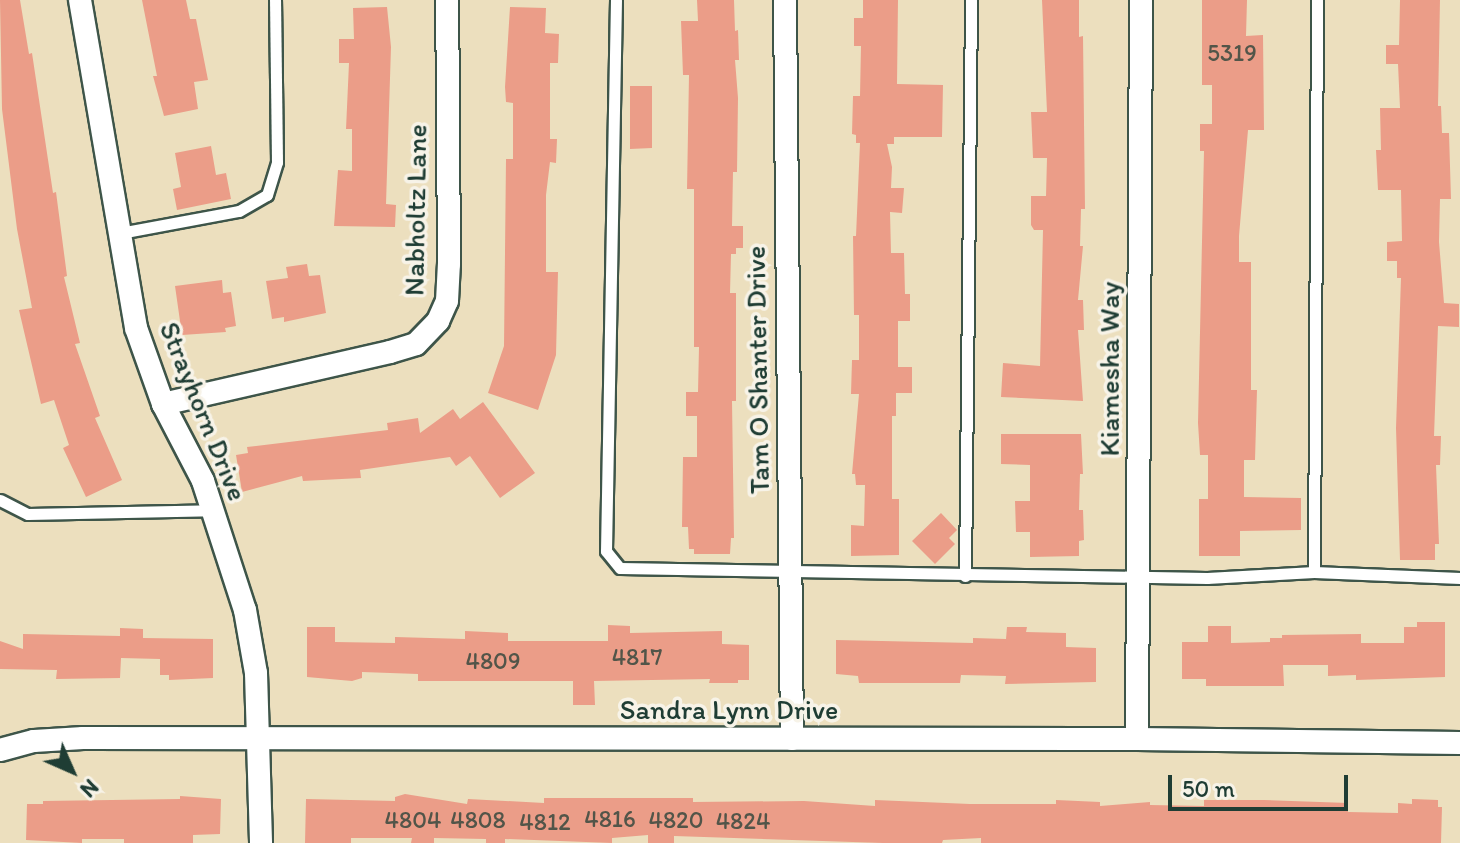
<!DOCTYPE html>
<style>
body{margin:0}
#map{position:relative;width:1460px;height:843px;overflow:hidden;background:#ecdfbe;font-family:Itim,sans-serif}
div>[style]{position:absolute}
.building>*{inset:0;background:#eb9d88}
.roads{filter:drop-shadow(2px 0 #3e5549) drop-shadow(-2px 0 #3e5549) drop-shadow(0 2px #3e5549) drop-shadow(0 -2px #3e5549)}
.service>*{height:11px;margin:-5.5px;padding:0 5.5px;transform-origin:5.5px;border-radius:5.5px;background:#fff}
.minor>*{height:22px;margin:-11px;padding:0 11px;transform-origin:11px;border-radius:11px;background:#fff}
span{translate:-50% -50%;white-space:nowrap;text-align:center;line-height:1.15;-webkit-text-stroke:7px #f7f3e8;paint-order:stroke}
.number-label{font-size:24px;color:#525549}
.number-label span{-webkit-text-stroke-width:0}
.street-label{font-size:28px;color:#1f3d34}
.north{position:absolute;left:32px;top:731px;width:80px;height:80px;-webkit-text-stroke:6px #f7f3e8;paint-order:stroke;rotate:135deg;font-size:22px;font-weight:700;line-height:32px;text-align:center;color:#1f3d34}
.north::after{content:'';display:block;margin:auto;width:28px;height:36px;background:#1f3d34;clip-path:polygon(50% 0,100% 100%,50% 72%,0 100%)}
.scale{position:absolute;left:1168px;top:775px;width:180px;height:36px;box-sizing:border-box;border:4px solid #1f3d34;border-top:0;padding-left:10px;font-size:24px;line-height:28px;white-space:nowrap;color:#1f3d34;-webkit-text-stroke:6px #f7f3e8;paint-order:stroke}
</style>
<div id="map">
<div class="building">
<div style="clip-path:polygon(0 0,20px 0,29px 54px,32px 53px,53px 193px,56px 192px,67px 276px,64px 277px,80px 343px,75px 344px,100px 416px,95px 418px,122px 480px,86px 497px,63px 448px,69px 445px,54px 400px,41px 404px,19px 310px,32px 308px,17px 229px,2px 109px)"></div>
<div style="clip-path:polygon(142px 0,186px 0,190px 19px,196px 19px,208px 80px,194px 82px,198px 109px,164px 116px,153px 76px,157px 76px)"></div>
<div style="clip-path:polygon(697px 0,734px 0,735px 31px,738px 30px,739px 60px,735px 60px,738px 98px,737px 172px,733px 172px,732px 226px,743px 226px,743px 248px,736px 248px,736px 254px,731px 254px,730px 293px,736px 293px,736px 401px,732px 401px,734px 538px,731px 538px,730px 554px,694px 554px,694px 549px,689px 549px,688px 527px,682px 527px,683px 457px,697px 457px,697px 416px,686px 416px,686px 392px,698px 392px,699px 347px,694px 347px,694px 189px,687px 189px,689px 75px,683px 75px,681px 21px,698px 21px)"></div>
<div style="clip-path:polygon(863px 0,898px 0,897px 84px,943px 85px,942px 137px,894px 137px,894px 144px,887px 144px,892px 167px,891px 188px,904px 188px,902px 213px,890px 212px,891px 253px,904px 253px,905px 294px,910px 294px,910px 321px,898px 321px,898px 367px,912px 367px,912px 393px,896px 393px,896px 416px,892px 416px,892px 499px,899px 499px,899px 555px,851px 556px,851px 525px,864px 526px,865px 485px,856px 485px,855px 474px,852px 474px,859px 394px,851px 394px,852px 360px,859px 360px,859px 315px,854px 315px,853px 236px,856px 236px,860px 143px,856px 143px,856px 135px,852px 134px,853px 96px,860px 96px,861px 46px,854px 46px,854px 18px,863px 18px)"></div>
<div style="clip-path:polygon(1042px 0,1079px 0,1079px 37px,1083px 36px,1085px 209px,1081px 209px,1080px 246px,1083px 246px,1078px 300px,1083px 300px,1084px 330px,1078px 330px,1083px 401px,1001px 397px,1003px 363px,1040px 366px,1043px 230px,1034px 230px,1031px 225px,1031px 196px,1046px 196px,1047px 158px,1033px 158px,1031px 112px,1047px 112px)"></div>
<div style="clip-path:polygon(1202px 0,1247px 0,1246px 36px,1263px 35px,1264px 130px,1248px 130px,1239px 236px,1239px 262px,1251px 262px,1251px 390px,1257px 390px,1255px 460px,1244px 460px,1244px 497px,1301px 498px,1301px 530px,1240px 531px,1240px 556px,1199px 556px,1199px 499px,1208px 499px,1208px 455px,1200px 455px,1198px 423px,1204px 151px,1200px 151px,1200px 124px,1212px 124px,1212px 85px,1202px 85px)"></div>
<div style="clip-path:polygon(1400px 0,1440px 0,1438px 106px,1441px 106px,1442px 133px,1449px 133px,1451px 199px,1440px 199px,1439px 242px,1444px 303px,1459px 304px,1459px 327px,1438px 326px,1434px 436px,1441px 436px,1440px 465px,1436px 465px,1439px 544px,1435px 544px,1435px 560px,1400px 560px,1396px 428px,1401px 278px,1397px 278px,1397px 261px,1387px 261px,1387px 242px,1402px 241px,1401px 190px,1378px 190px,1376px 150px,1381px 150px,1380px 108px,1400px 108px,1398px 64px,1386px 64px,1386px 45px,1399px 45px)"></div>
<div style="clip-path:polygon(387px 7px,391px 47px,386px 204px,396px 205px,395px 227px,334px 226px,338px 170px,352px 171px,352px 129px,346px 129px,349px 63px,339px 63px,339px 39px,354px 39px,353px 8px)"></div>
<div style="clip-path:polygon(510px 7px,546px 8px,545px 33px,559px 34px,558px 63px,550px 63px,550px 139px,557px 139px,556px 163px,550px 162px,546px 195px,546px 272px,558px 272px,556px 355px,538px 410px,488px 393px,504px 346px,506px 159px,513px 159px,513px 103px,506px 102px,505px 87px)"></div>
<div style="clip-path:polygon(630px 86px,652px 86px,652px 148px,630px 149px)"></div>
<div style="clip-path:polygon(211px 146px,216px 175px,226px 173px,231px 199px,177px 210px,173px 189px,181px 187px,175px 153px)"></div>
<div style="clip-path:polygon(307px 264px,309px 276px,320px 275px,326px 313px,284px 322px,284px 317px,272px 319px,266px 281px,288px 278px,286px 267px)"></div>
<div style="clip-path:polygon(222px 280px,223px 293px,231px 292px,236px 326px,225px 328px,226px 332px,182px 335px,175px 286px)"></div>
<div style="clip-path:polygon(483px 402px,535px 473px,500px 498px,470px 456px,456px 466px,450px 457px,360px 470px,361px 478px,303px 481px,302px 476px,242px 492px,236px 455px,248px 453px,247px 447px,388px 430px,387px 423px,418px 418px,420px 433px,453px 409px,460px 419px)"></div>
<div style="clip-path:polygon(1001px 434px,1081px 434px,1083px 474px,1080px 474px,1079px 510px,1083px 510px,1084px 540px,1079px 541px,1079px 556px,1030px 557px,1030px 532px,1016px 532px,1015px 501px,1030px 501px,1030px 465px,1001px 464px)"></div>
<div style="clip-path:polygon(941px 513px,957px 530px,949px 538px,955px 544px,935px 564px,912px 541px)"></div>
<div style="clip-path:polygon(1417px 622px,1445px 622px,1445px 677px,1356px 680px,1356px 675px,1328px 676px,1328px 665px,1283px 665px,1284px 686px,1206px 686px,1206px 679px,1182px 679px,1182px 642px,1208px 642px,1208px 626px,1231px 626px,1231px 643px,1270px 642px,1270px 638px,1282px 638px,1282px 635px,1361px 634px,1361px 643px,1404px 643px,1404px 627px,1417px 627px)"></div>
<div style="clip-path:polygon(608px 625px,630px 626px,630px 633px,722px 631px,722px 644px,749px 645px,749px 680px,738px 680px,738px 683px,709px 683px,710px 679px,594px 681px,595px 705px,573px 705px,573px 681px,418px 681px,418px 674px,362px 672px,362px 678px,352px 681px,307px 677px,307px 627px,335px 627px,335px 642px,395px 643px,395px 637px,465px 639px,465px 631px,508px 633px,508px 641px,608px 641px)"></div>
<div style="clip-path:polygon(1007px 627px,1027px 627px,1026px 632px,1066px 633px,1066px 647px,1096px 648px,1096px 682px,1005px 684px,1006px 676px,961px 675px,960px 683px,859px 683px,858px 676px,836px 674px,836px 640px,973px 643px,973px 638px,1006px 639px)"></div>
<div style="clip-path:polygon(120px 628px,143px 629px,143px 638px,213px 639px,213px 678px,169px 680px,169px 675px,160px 675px,160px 659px,121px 658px,120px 678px,56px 679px,57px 670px,0 669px,0 641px,23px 649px,23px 634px,120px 636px)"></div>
<div style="clip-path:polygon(405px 794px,467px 804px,468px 799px,544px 803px,544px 798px,693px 798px,693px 802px,804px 801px,875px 806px,875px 800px,970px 804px,1056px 804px,1056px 800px,1100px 802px,1100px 806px,1150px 802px,1150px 805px,1204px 806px,1204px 800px,1264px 800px,1348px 803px,1348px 812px,1398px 813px,1398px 803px,1412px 804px,1412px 799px,1438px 800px,1438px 807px,1442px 807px,1441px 843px,981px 843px,981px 838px,943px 840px,942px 843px,883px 843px,674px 836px,674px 843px,648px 843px,648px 835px,612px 838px,612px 843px,505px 839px,505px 843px,486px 843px,486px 839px,434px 838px,434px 843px,411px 843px,412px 838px,351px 838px,351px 843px,305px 843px,306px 799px,395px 801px,395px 797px)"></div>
<div style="clip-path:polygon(180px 796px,221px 799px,220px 834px,193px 835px,193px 843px,124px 843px,124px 839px,82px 839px,82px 843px,26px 840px,27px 804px,43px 804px,43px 801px,180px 799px)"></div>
</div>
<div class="roads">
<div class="service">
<div style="left:616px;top:0;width:551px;rotate:91.04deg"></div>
<div style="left:606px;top:551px;width:22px;rotate:51deg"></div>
<div style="left:620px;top:568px;width:587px;rotate:0.98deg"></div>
<div style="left:1207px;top:578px;width:107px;rotate:-3.2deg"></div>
<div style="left:1314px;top:572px;width:146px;rotate:2.4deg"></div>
<div style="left:120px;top:233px;width:121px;rotate:-10.5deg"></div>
<div style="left:239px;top:211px;width:32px;rotate:-30deg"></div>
<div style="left:267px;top:195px;width:34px;rotate:-73deg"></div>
<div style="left:277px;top:162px;width:162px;rotate:-90.7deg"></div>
<div style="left:0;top:500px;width:31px;rotate:27deg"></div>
<div style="left:28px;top:514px;width:184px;rotate:-1.2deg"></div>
<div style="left:1314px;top:572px;width:572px;rotate:-89.7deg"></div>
<div style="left:965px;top:576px;width:576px;rotate:-89.4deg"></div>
</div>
<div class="minor">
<div style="left:80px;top:0;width:333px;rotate:80.3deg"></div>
<div style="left:136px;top:328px;width:81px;rotate:70.4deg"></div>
<div style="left:163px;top:404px;width:87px;rotate:62.5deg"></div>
<div style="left:203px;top:481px;width:136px;rotate:72deg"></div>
<div style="left:245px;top:610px;width:64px;rotate:80.1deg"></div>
<div style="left:256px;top:673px;width:170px;rotate:88.3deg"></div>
<div style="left:785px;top:0;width:739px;rotate:89.46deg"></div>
<div style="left:163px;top:404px;width:233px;rotate:-12.9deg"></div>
<div style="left:390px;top:352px;width:27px;rotate:-17deg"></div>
<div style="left:416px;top:344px;width:32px;rotate:-46deg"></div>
<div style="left:438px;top:321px;width:22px;rotate:-66deg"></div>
<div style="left:447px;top:301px;width:37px;rotate:-87deg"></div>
<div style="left:449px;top:264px;width:264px;rotate:-90.4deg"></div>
<div style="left:1137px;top:739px;width:739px;rotate:-89.69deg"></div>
<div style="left:0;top:750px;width:35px;rotate:-15deg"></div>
<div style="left:34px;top:741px;width:49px;rotate:-3.5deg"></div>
<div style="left:83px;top:738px;width:1054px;rotate:0.05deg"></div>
<div style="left:1137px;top:739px;width:323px;rotate:0.7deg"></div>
</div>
</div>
<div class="number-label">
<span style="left:1232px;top:53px">5319</span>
<span style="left:637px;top:657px">4817</span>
<span style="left:493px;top:661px">4809</span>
<span style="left:610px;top:819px">4816</span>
<span style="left:413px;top:820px">4804</span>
<span style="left:478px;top:820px">4808</span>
<span style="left:676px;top:820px">4820</span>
<span style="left:743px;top:821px">4824</span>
<span style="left:545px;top:822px">4812</span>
</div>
<div class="street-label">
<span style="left:415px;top:210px;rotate:-89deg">Nabholtz Lane</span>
<span style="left:1109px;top:369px;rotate:-90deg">Kiamesha Way</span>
<span style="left:757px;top:370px;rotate:-91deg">Tam O Shanter Drive</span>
<span style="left:204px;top:411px;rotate:68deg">Strayhorn Drive</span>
<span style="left:729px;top:709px">Sandra Lynn Drive</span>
</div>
<div class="north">N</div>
<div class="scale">50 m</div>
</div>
